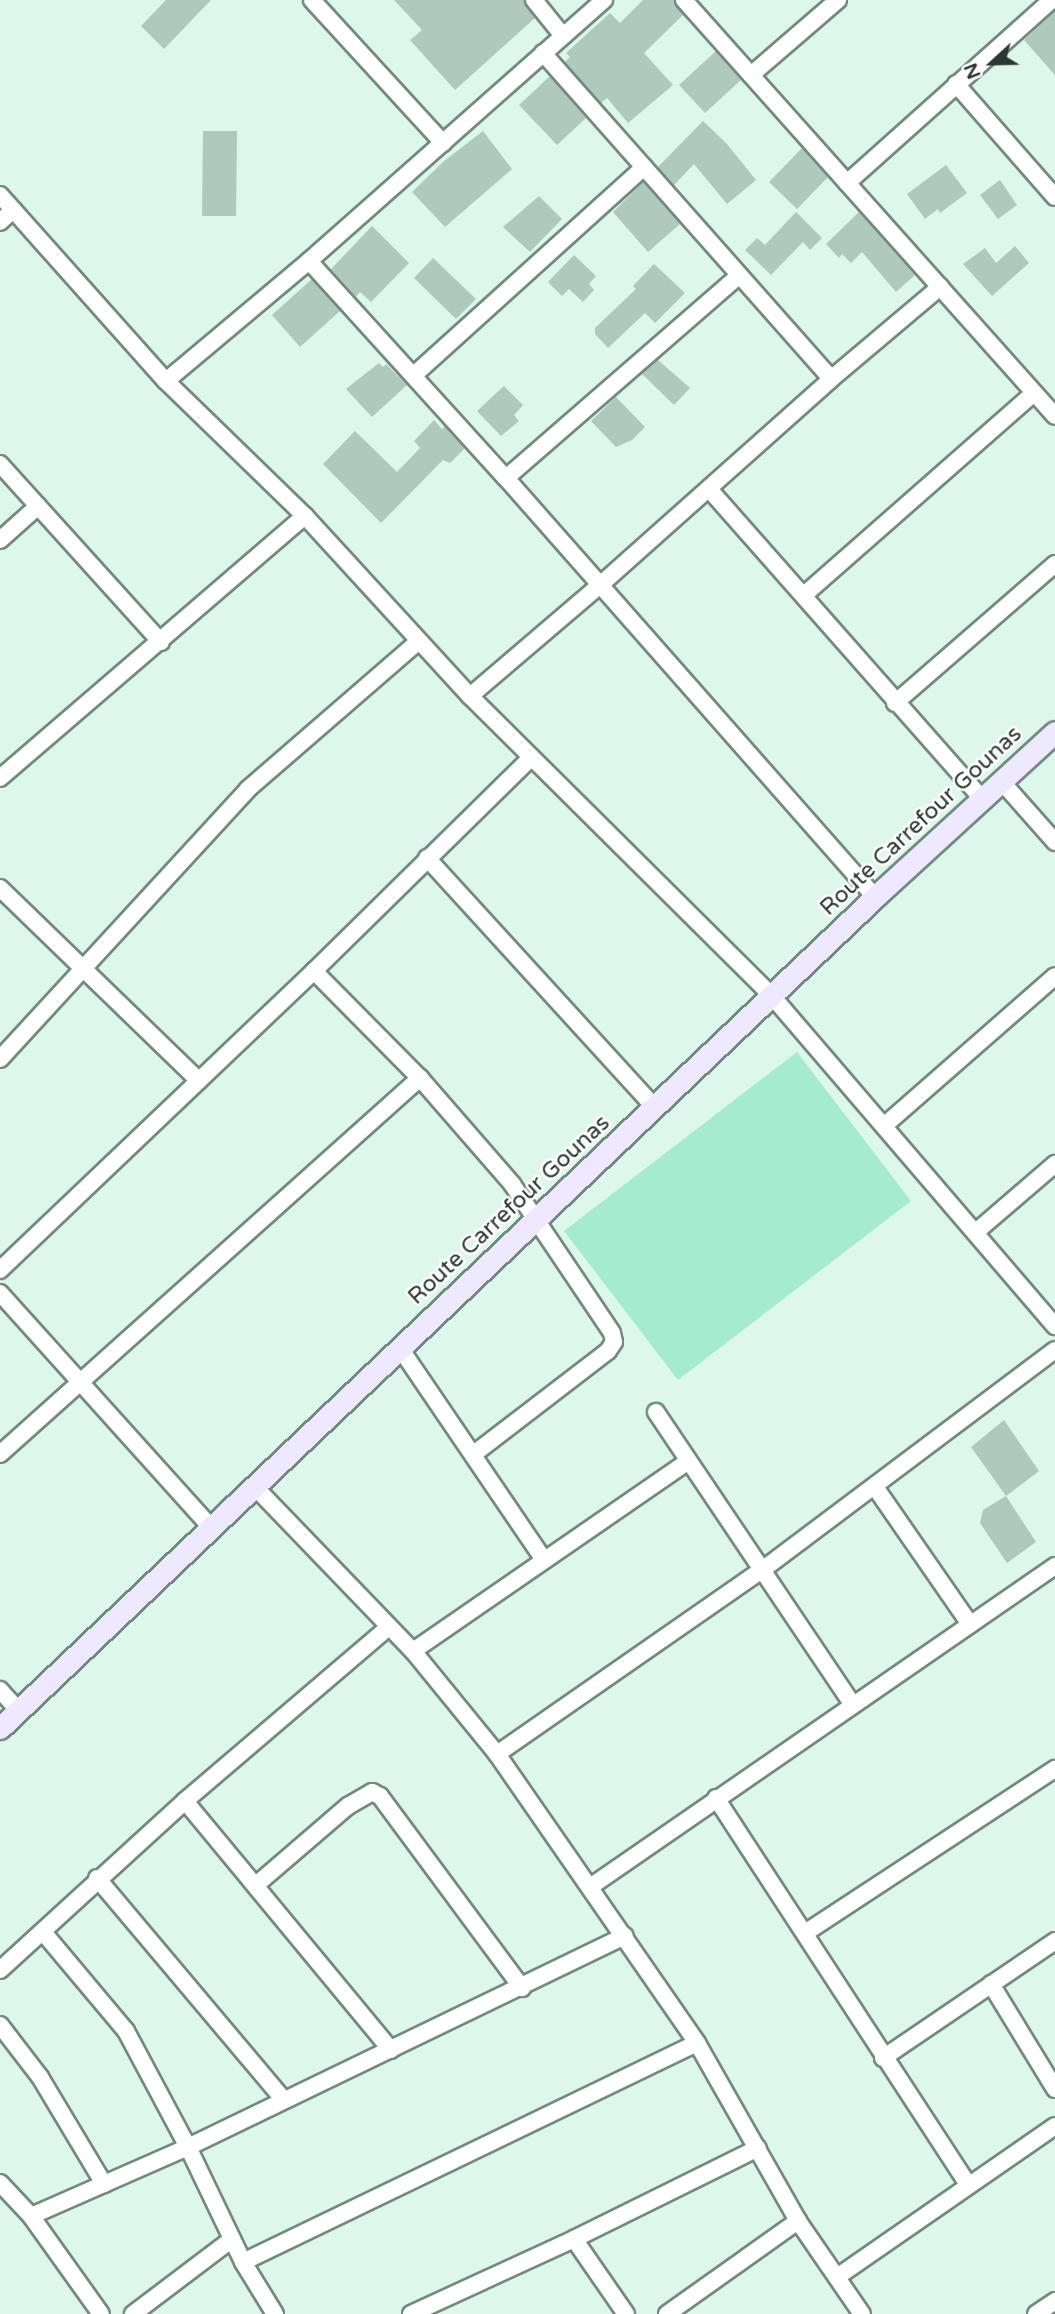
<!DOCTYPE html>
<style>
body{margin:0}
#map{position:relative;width:1055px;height:2314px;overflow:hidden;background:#ddf7ec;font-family:"Varela Round",sans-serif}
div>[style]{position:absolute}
.green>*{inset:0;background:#a5ebcf}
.building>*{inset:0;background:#b0c9be}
.roads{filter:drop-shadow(2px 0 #728a80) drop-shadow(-2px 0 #728a80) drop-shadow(0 2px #728a80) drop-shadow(0 -2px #728a80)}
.street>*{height:16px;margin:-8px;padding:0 8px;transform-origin:8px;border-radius:8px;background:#fff}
.secondary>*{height:21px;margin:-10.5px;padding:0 10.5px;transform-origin:10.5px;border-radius:10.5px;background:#efe9ff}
span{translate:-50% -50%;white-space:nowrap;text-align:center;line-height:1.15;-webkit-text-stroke:5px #fff;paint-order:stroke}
.street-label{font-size:23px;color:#2c3632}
.north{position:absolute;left:957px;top:28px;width:70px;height:70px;-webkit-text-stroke:5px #fff;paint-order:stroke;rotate:248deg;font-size:19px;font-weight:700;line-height:28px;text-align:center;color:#2c3632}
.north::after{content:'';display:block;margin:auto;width:24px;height:32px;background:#2c3632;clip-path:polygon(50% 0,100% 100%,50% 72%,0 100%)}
</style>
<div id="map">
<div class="green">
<div style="clip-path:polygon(797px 1052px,911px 1201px,678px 1380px,564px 1231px)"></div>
</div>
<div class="building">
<div style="clip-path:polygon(166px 0,211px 0,164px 49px,141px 26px)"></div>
<div style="clip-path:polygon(394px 0,524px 0,535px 18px,455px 90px,410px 40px,422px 30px)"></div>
<div style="clip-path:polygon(643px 0,674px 0,683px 15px,644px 53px,673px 85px,628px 123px,607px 98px,601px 103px,565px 62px,570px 57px,566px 53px,610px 13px,620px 23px)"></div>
<div style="clip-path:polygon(1055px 11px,1055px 75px,1024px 40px)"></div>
<div style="clip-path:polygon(716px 51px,741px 80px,705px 113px,679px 85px)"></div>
<div style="clip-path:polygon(550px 76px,586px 118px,557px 145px,519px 105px)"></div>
<div style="clip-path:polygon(703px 121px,727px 144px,756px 180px,727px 204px,694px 164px,674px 185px,658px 167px)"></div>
<div style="clip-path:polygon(203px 131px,237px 131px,236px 216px,202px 216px)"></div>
<div style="clip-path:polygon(483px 131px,512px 169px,445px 227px,412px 192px,444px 161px)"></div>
<div style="clip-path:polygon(802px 148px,828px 177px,797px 209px,769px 182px)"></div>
<div style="clip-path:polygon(946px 165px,967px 193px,940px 213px,938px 209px,925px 219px,907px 194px)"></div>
<div style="clip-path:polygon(1000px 180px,1017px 205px,998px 219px,980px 195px)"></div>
<div style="clip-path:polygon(643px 182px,680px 224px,648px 252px,613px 212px)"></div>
<div style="clip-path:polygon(539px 196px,562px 219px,530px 252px,503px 227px)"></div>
<div style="clip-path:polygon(796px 212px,822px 238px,810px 250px,803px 242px,771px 275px,745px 250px,757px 238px,765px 245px)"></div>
<div style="clip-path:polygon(859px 212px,915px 275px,896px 292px,862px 252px,851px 263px,842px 254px,839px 258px,826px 244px)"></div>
<div style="clip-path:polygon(372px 226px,409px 263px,371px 302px,360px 292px,356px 297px,331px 269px)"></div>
<div style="clip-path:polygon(1015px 246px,1029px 263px,992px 296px,963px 264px,985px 248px,996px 263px)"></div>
<div style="clip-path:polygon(574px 255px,596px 276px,589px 284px,594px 290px,583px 302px,569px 289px,562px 296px,548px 282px)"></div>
<div style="clip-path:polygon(433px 258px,476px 299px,456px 319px,414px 278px)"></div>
<div style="clip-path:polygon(654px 264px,685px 293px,655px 323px,645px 313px,608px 348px,595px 334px,595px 328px,636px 289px,633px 286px)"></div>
<div style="clip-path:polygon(312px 279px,340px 311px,300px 347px,272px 315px)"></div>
<div style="clip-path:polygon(658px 360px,690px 388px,674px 405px,642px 374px)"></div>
<div style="clip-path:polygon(379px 363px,383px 367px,386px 364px,407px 385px,372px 417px,346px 389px)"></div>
<div style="clip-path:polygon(504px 386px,523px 405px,514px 415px,519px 421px,501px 436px,477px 411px)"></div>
<div style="clip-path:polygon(616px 397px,645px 427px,632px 440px,616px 447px,591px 421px)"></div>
<div style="clip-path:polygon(434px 420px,442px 429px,445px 426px,465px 448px,450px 463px,443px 460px,381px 523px,323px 464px,355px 431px,397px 472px,420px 448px,414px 441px)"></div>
<div style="clip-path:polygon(1004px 1420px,1039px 1471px,1006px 1496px,971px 1447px)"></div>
<div style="clip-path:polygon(1006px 1496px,1036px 1542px,1007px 1563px,980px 1523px,983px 1510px)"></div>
</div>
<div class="roads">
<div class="street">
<div style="left:312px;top:0;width:194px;rotate:47.5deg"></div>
<div style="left:534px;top:0;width:46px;rotate:51.1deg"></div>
<div style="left:684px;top:0;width:557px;rotate:48.27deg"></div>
<div style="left:543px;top:53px;width:435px;rotate:48.5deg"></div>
<div style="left:751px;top:75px;width:115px;rotate:-40.8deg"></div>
<div style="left:956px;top:84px;width:150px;rotate:48.8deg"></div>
<div style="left:847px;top:183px;width:275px;rotate:-41.8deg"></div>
<div style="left:0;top:195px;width:249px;rotate:48.3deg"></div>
<div style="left:166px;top:381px;width:194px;rotate:44.2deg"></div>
<div style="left:305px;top:516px;width:244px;rotate:47.5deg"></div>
<div style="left:470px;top:696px;width:426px;rotate:44.8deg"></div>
<div style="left:772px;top:996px;width:435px;rotate:49.4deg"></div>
<div style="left:0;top:222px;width:18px;rotate:-43deg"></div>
<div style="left:309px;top:261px;width:293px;rotate:47.8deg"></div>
<div style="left:506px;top:478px;width:558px;rotate:48.63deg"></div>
<div style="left:414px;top:375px;width:310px;rotate:-42.1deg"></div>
<div style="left:166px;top:381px;width:187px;rotate:-40deg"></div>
<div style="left:309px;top:261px;width:394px;rotate:-41.5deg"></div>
<div style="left:0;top:464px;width:240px;rotate:47.9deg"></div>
<div style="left:506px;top:478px;width:308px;rotate:-41deg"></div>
<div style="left:709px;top:489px;width:414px;rotate:48.6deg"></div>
<div style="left:0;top:540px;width:51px;rotate:-41.8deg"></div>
<div style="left:804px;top:595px;width:306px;rotate:-41.3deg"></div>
<div style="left:470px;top:696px;width:170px;rotate:-40.5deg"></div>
<div style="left:599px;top:586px;width:311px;rotate:-41.7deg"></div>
<div style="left:831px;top:379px;width:143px;rotate:-40.2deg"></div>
<div style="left:895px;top:703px;width:212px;rotate:-41deg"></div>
<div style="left:0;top:778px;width:402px;rotate:-40.7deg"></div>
<div style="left:1002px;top:782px;width:80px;rotate:48.5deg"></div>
<div style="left:427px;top:858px;width:338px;rotate:47.6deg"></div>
<div style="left:0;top:888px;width:277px;rotate:44.1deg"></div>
<div style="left:314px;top:971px;width:151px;rotate:45.3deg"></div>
<div style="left:420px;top:1078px;width:140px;rotate:49deg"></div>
<div style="left:512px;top:1184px;width:179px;rotate:56.1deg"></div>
<div style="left:612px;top:1333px;width:9px;rotate:77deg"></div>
<div style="left:614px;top:1342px;width:11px;rotate:124deg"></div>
<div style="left:608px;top:1351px;width:169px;rotate:142.5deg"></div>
<div style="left:0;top:1059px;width:367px;rotate:-47.4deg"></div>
<div style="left:248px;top:789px;width:226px;rotate:-40.9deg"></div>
<div style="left:885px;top:1125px;width:226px;rotate:-41.2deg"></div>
<div style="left:977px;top:1231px;width:103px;rotate:-40.7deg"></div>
<div style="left:0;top:1270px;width:434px;rotate:-43.6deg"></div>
<div style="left:314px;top:971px;width:304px;rotate:-44.5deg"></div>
<div style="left:0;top:1293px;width:315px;rotate:48deg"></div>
<div style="left:400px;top:1348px;width:256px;rotate:55.8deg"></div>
<div style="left:656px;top:1412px;width:352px;rotate:56.1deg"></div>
<div style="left:0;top:1454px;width:564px;rotate:-41.84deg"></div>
<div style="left:255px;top:1487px;width:228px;rotate:46.1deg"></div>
<div style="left:413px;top:1651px;width:133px;rotate:50.8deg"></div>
<div style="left:497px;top:1754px;width:351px;rotate:55.3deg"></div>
<div style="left:697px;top:2043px;width:205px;rotate:60.4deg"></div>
<div style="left:798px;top:2221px;width:113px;rotate:55.5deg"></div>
<div style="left:875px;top:1487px;width:167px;rotate:55.3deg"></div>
<div style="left:413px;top:1651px;width:334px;rotate:-34.6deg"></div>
<div style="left:0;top:1690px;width:28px;rotate:48deg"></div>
<div style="left:497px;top:1754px;width:323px;rotate:-34.8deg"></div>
<div style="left:762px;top:1570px;width:366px;rotate:-36.9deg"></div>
<div style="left:716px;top:1798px;width:461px;rotate:56.9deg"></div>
<div style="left:185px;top:1801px;width:323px;rotate:50.4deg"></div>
<div style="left:97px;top:1878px;width:290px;rotate:49.9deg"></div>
<div style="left:256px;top:1885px;width:121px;rotate:-40.7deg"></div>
<div style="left:348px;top:1806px;width:28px;rotate:-30deg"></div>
<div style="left:372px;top:1792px;width:9px;rotate:27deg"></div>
<div style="left:380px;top:1796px;width:239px;rotate:53.5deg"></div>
<div style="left:590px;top:1887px;width:565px;rotate:-34.62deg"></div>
<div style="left:43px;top:1932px;width:129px;rotate:50deg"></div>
<div style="left:126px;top:2031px;width:132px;rotate:61.9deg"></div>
<div style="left:188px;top:2147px;width:127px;rotate:64.4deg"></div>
<div style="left:243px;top:2262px;width:61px;rotate:58.4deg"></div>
<div style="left:805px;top:1933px;width:299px;rotate:-33.3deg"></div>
<div style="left:0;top:1970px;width:251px;rotate:-42.4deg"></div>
<div style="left:185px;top:1801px;width:268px;rotate:-40.5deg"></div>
<div style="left:991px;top:1984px;width:123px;rotate:58.6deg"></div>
<div style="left:0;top:2025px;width:66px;rotate:52.4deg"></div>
<div style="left:40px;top:2077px;width:125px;rotate:59.1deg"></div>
<div style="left:883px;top:2058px;width:208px;rotate:-34.2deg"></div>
<div style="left:0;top:2183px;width:45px;rotate:46.8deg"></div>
<div style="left:31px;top:2216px;width:120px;rotate:54.5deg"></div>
<div style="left:31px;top:2216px;width:171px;rotate:-23.7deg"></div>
<div style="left:188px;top:2147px;width:485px;rotate:-25.8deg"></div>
<div style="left:574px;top:2239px;width:91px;rotate:55.3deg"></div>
<div style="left:243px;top:2262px;width:504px;rotate:-25.75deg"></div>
<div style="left:837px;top:2277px;width:265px;rotate:-34.7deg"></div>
<div style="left:133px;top:2314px;width:124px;rotate:-37.1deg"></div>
<div style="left:411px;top:2314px;width:179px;rotate:-24.7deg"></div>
<div style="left:574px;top:2239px;width:205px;rotate:-26.3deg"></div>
<div style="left:667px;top:2314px;width:161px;rotate:-35.4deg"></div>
<div style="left:1036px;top:2314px;width:23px;rotate:-34deg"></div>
</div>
<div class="secondary">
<div style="left:0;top:1728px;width:1207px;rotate:-43.52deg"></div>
<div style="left:875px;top:897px;width:244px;rotate:-42.5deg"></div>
</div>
</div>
<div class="street-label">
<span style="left:921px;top:821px;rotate:-43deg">Route Carrefour Gounas</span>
<span style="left:509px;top:1210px;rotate:-43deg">Route Carrefour Gounas</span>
</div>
<div class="north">N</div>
</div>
